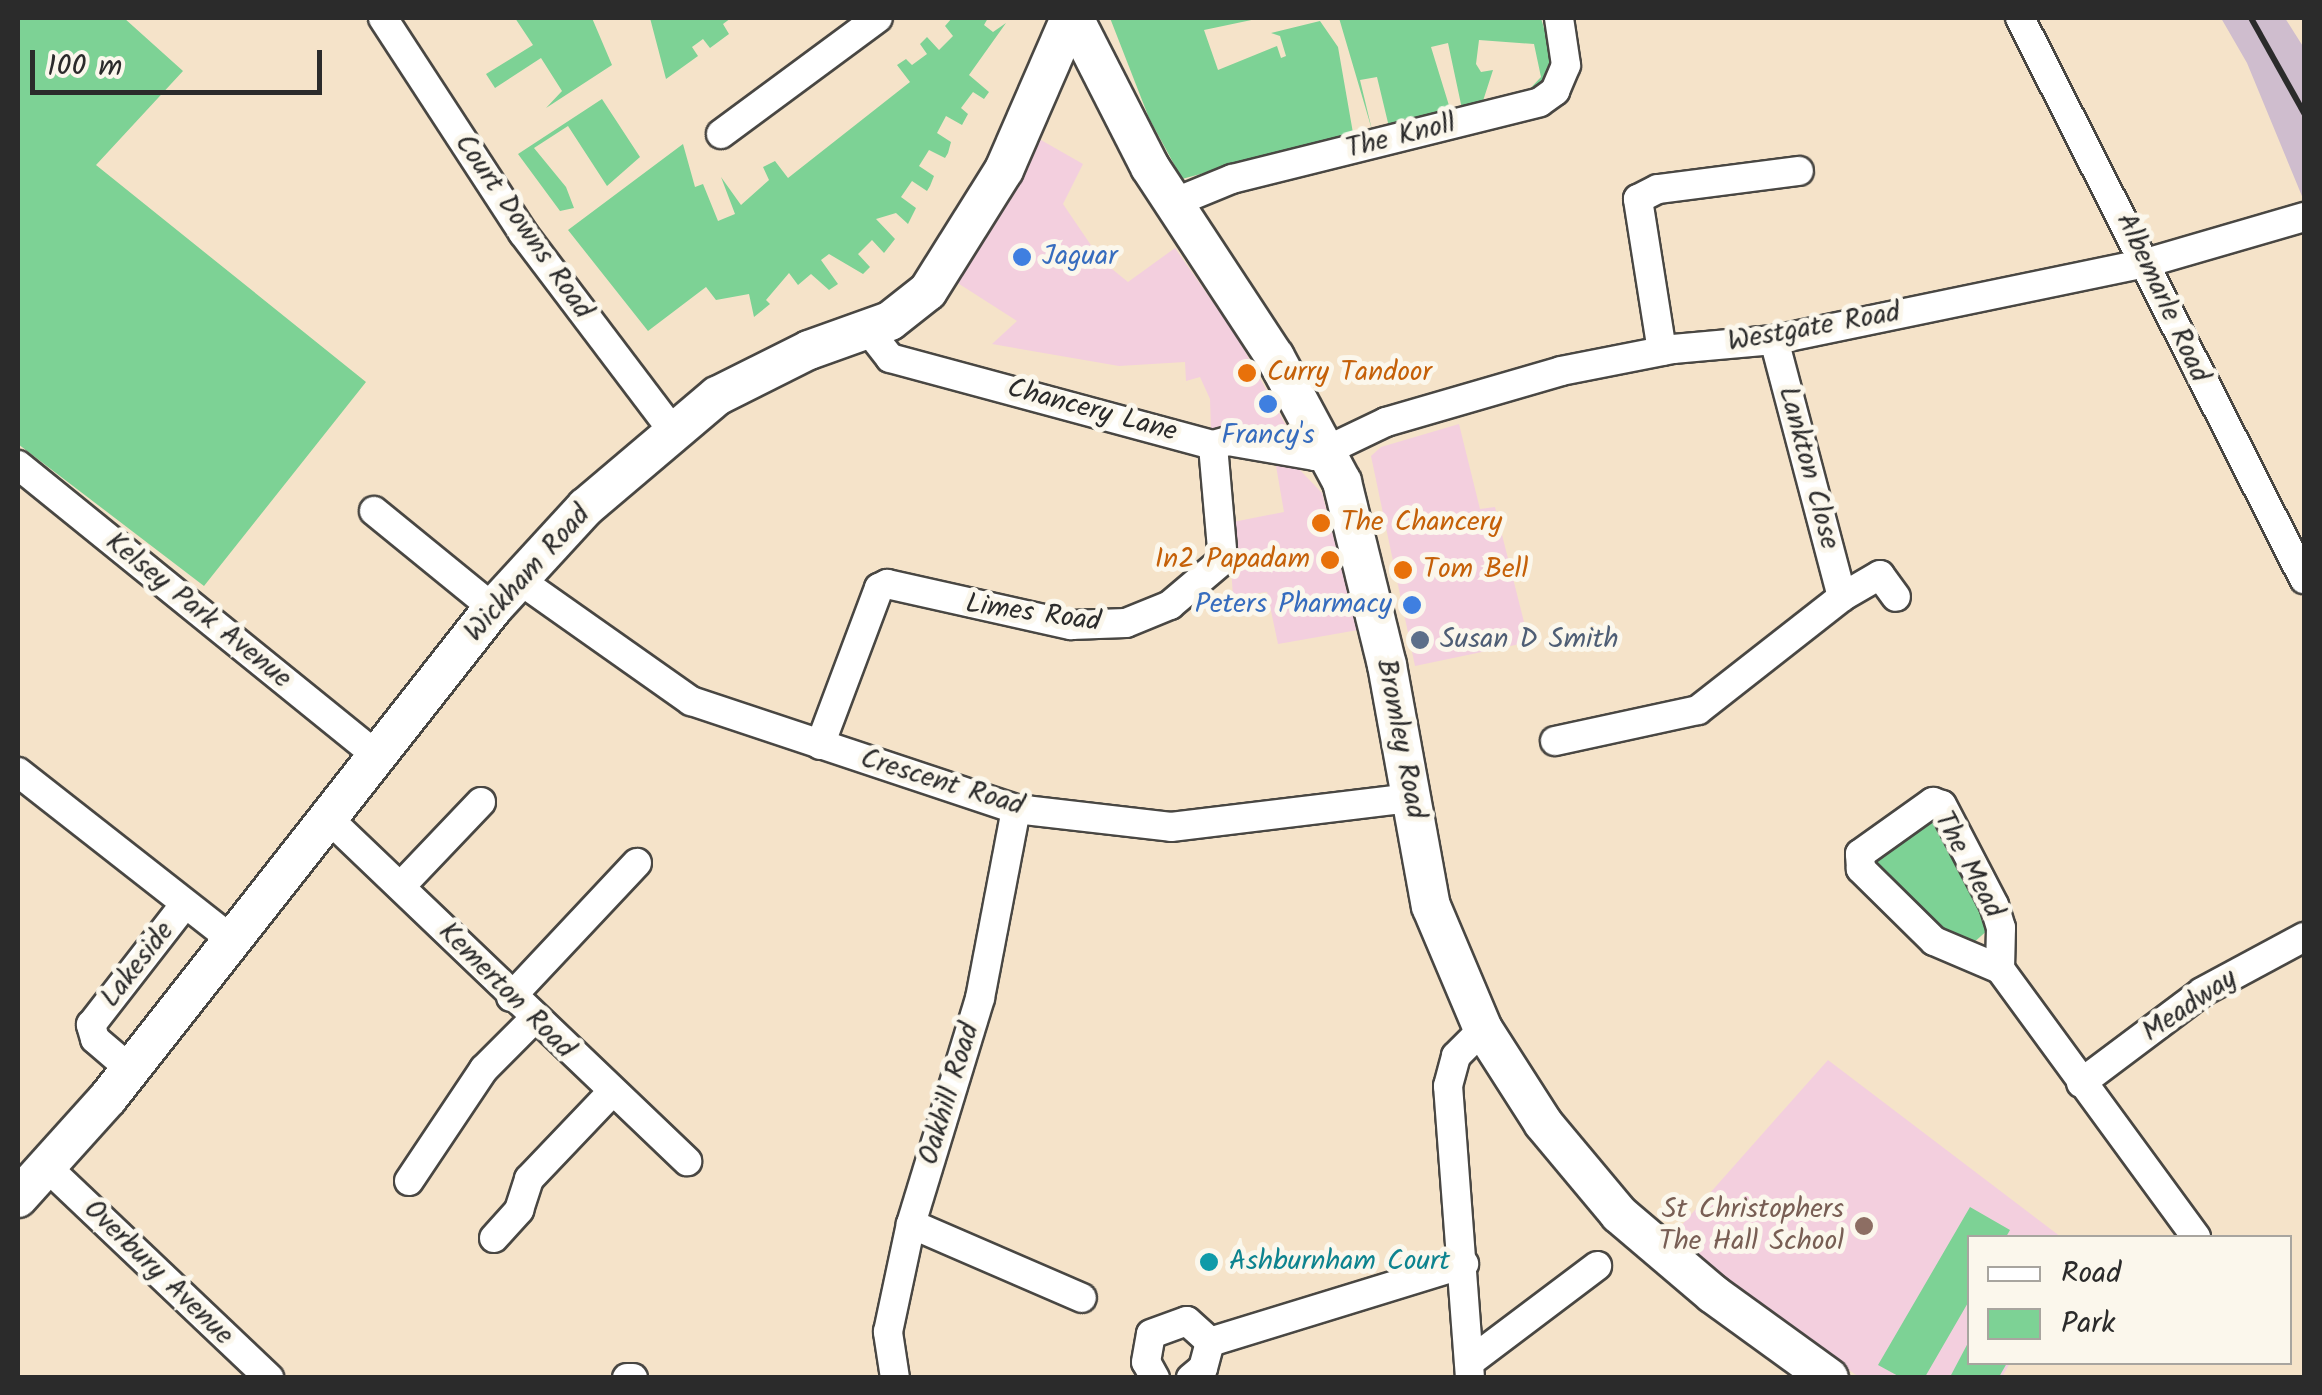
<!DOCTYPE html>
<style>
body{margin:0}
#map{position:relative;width:2322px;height:1395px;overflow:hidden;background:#f5e3c9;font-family:Kalam,sans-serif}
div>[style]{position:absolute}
.built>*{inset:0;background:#f3cfde}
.industrial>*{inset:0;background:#cfbdce}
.green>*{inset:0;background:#7dd295}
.roads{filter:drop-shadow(2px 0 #494743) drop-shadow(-2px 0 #494743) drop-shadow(0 2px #494743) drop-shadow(0 -2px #494743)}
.minor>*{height:28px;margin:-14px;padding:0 14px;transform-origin:14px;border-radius:14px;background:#fff}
.major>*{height:38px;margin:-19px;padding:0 19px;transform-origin:19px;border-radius:19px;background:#fff}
.rail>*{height:6px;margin:-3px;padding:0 3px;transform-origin:3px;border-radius:3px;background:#2b2b2b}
.dots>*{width:28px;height:28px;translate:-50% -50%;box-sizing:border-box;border:5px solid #fbf7ec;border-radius:50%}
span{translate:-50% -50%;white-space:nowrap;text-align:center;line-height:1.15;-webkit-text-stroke:10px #fbf7ec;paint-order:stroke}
.street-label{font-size:28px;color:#2b2b2b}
.shop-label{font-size:28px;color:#366cbe}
.left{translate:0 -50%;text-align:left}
.right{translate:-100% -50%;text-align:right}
.food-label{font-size:28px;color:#c56008}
.service-label{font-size:28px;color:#4e5e75}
.education-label{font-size:28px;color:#785e54}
.culture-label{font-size:28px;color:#0d838f}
.frame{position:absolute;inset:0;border:20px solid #2b2b2b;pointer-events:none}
.legend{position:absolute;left:1967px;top:1235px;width:325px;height:130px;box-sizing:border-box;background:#fbf7ec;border:2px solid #a8a59f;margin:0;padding:12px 18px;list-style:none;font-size:30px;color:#2b2b2b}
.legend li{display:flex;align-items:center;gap:20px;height:50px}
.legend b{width:50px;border:2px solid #a8a59f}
.scale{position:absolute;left:30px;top:50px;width:292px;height:45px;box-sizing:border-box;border:5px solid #2b2b2b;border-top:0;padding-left:12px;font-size:30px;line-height:35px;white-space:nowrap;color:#2b2b2b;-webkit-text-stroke:8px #fbf7ec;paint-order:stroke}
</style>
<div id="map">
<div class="built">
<div style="clip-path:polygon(1034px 136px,1083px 164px,1063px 204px,1101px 260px,1128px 282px,1175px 248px,1236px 335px,1293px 438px,1211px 430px,1210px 399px,1200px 377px,1186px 381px,1185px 362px,1119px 366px,992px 344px,1017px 321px,953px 280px)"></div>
<div style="clip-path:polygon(1459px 424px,1480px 509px,1495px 507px,1529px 642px,1415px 666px,1371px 456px,1381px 447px)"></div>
<div style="clip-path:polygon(1275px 460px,1298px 468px,1322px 493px,1358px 630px,1278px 644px,1267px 592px,1233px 597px,1228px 523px,1284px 512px)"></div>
<div style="clip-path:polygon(1828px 1060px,2061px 1237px,1970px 1238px,1970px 1362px,2010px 1363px,2002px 1377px,1860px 1378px,1671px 1237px)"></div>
</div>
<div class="industrial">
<div style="clip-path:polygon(2221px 18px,2285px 18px,2304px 48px,2304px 201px,2247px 63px)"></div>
</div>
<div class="green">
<div style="clip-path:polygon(18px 18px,124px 18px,183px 71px,96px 165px,366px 382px,204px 586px,18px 444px)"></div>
<div style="clip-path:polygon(515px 18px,592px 18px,612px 65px,546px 108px,562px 91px,541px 58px,495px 88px,486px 74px,533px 45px)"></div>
<div style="clip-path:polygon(650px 18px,731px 18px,723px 24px,729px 34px,710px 48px,703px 39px,692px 47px,698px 56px,666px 79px)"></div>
<div style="clip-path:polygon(952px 18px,988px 18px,984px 25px,993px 32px,1006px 23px,969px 75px,989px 92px,984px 99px,973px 92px,961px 108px,968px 114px,962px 125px,946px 116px,937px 133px,951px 142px,948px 153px,945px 158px,929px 150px,919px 166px,934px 176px,930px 186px,927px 191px,912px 181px,901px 197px,916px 208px,908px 224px,896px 213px,876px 219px,895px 239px,884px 253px,872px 240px,858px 254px,870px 267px,863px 274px,829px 254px,821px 260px,838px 284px,829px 290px,811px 274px,798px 285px,789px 273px,766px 300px,770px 304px,754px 317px,749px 294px,716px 300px,706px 287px,648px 331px,568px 230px,683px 144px,695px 187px,703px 184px,718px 221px,735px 214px,721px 177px,741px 205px,769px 180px,763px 167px,775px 161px,788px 178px,910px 82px,897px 65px,906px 59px,912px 65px,927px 54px,920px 44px,927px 37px,939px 50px,953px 36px,945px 26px)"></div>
<div style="clip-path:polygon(1110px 18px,1261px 18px,1204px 30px,1218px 70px,1277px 46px,1281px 58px,1286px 56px,1280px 36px,1271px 33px,1320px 21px,1338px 47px,1353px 133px,1182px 179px,1149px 118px)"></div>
<div style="clip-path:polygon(1339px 18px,1541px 18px,1554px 63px,1549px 78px,1526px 93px,1541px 77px,1534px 44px,1479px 40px,1476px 64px,1481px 72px,1493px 70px,1482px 104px,1462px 109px,1448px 43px,1431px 47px,1451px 112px,1389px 127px,1377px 77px,1360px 80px,1372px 130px)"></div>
<div style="clip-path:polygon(602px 99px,640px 157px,607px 186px,568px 126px,534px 148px,566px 187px,574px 208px,560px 211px,518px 154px)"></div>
<div style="clip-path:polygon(1937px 814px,1990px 928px,1971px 945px,1952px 941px,1877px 872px,1873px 860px)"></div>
<div style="clip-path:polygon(1970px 1207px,2010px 1230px,2006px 1237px,1970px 1238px,1969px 1301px,1925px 1377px,1900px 1377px,1878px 1365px)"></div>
<div style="clip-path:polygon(1969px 1341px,1970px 1362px,2007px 1363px,1999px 1377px,1950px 1377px)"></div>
</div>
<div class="roads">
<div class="minor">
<div style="left:383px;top:18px;width:257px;rotate:56.9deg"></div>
<div style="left:523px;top:233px;width:247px;rotate:52.9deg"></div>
<div style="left:2020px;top:18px;width:629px;rotate:63.15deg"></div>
<div style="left:721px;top:134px;width:195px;rotate:-36.5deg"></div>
<div style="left:1171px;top:204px;width:66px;rotate:-22.3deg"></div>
<div style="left:1232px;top:179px;width:317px;rotate:-14deg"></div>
<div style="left:1540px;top:102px;width:19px;rotate:-36deg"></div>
<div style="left:1555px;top:91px;width:28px;rotate:-67deg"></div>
<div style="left:1566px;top:65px;width:48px;rotate:-98.5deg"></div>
<div style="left:869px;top:331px;width:34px;rotate:52deg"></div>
<div style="left:890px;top:358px;width:335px;rotate:15.1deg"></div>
<div style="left:1213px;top:445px;width:16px;rotate:-15deg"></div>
<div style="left:1228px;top:441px;width:88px;rotate:9.8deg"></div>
<div style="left:1315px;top:456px;width:79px;rotate:-25.6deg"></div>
<div style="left:1386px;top:422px;width:182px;rotate:-16.2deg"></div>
<div style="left:1561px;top:371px;width:114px;rotate:-11.1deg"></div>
<div style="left:1673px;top:349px;width:101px;rotate:-5.1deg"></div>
<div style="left:1774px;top:340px;width:380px;rotate:-11.7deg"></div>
<div style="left:2146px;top:263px;width:165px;rotate:-16.2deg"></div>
<div style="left:1662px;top:351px;width:154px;rotate:-99deg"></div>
<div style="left:1638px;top:199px;width:22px;rotate:-27deg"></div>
<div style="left:1658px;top:189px;width:142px;rotate:-7.3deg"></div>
<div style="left:18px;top:465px;width:462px;rotate:39deg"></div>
<div style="left:374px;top:511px;width:154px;rotate:39.2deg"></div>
<div style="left:518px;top:579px;width:212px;rotate:35.2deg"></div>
<div style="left:691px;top:701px;width:342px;rotate:18.4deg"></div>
<div style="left:1016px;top:809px;width:156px;rotate:6.6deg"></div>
<div style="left:1171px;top:827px;width:242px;rotate:-6.9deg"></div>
<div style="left:1842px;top:597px;width:44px;rotate:-30.1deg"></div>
<div style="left:1880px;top:575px;width:27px;rotate:54deg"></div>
<div style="left:1555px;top:741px;width:146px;rotate:-12.2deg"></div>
<div style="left:1698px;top:710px;width:183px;rotate:-38.1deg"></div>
<div style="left:1842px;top:597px;width:266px;rotate:-104.8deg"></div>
<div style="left:820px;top:745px;width:168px;rotate:-69.4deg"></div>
<div style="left:879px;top:588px;width:9px;rotate:-27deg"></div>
<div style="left:887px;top:584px;width:189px;rotate:12.6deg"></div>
<div style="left:1071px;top:625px;width:55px;rotate:-2.1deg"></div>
<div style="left:1126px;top:623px;width:48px;rotate:-22.2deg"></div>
<div style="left:1170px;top:605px;width:70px;rotate:-40.3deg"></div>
<div style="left:1223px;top:560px;width:115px;rotate:-95deg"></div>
<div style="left:18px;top:772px;width:272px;rotate:38.1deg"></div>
<div style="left:1933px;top:802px;width:9px;rotate:18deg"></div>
<div style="left:1942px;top:805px;width:113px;rotate:62.5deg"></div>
<div style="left:1994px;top:905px;width:24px;rotate:73deg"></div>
<div style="left:2001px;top:928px;width:41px;rotate:91.4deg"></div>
<div style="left:2000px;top:969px;width:72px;rotate:-157deg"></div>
<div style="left:1934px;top:941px;width:103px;rotate:-135.4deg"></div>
<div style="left:1861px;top:869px;width:15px;rotate:-94deg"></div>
<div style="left:1860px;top:854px;width:90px;rotate:-35.5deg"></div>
<div style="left:328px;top:818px;width:497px;rotate:43.7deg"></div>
<div style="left:401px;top:886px;width:116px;rotate:-46.4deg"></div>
<div style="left:2000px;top:969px;width:332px;rotate:53.8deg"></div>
<div style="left:511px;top:997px;width:184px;rotate:-46.8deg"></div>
<div style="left:130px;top:1069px;width:46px;rotate:-139.4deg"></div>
<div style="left:95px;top:1039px;width:15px;rotate:-106deg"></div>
<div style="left:91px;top:1025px;width:153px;rotate:-52.2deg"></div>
<div style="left:2081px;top:1083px;width:151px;rotate:-36.9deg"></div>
<div style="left:2202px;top:992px;width:116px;rotate:-28.3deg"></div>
<div style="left:48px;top:1168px;width:305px;rotate:43.5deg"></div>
<div style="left:409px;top:1181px;width:135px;rotate:-56.2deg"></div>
<div style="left:484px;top:1069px;width:69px;rotate:-45deg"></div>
<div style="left:911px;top:1224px;width:186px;rotate:23.4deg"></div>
<div style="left:494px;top:1238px;width:38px;rotate:-48deg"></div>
<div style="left:519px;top:1210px;width:33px;rotate:-72deg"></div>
<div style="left:529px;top:1179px;width:119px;rotate:-46.4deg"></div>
<div style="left:1210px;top:1342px;width:266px;rotate:-17.1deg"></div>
<div style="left:1471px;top:1361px;width:158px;rotate:-37deg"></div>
<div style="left:627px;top:1378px;width:6px"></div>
<div style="left:895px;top:1378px;width:47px;rotate:-98.7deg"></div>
<div style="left:888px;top:1332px;width:110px;rotate:-78deg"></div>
<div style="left:911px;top:1224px;width:236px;rotate:-73deg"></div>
<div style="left:980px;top:998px;width:192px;rotate:-79.2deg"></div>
<div style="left:1155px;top:1378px;width:18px;rotate:-119deg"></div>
<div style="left:1146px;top:1362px;width:28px;rotate:-80deg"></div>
<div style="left:1151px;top:1334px;width:38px;rotate:-20deg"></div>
<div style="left:1187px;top:1321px;width:31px;rotate:42deg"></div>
<div style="left:1210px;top:1342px;width:27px;rotate:105deg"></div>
<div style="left:1203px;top:1368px;width:16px;rotate:140deg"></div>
<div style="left:1470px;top:1378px;width:293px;rotate:-94.3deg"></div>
<div style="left:1448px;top:1086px;width:31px;rotate:-75deg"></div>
<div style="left:1456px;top:1056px;width:38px;rotate:-45deg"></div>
</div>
<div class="major">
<div style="left:1074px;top:18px;width:167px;rotate:63deg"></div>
<div style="left:1150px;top:167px;width:227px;rotate:56.7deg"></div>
<div style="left:1275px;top:357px;width:142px;rotate:61.8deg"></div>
<div style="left:1342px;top:482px;width:188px;rotate:76.2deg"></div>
<div style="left:1387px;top:665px;width:245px;rotate:79.7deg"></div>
<div style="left:1431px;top:906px;width:134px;rotate:67.1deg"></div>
<div style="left:1483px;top:1029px;width:112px;rotate:57.4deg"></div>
<div style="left:1543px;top:1123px;width:119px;rotate:50.1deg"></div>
<div style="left:1619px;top:1214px;width:123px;rotate:40.4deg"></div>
<div style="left:1713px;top:1294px;width:143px;rotate:35.9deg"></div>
<div style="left:18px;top:1198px;width:135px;rotate:-48deg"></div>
<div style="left:108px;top:1098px;width:623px;rotate:-51.84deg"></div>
<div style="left:493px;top:608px;width:137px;rotate:-47.4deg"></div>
<div style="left:586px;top:507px;width:172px;rotate:-40.3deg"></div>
<div style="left:717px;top:396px;width:103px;rotate:-26.6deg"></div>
<div style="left:809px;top:350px;width:86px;rotate:-19.7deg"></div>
<div style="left:890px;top:321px;width:48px;rotate:-38.3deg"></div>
<div style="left:928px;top:291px;width:143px;rotate:-57.9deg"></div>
<div style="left:1004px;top:170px;width:166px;rotate:-66.5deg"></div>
</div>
</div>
<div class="rail">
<div style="left:2251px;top:18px;width:109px;rotate:60.8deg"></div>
</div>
<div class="dots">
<div style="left:1022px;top:257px;background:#3f7fe0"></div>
<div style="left:1247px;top:373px;background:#e8710a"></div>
<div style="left:1268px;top:404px;background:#3f7fe0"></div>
<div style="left:1321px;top:523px;background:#e8710a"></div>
<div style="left:1330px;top:560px;background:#e8710a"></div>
<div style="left:1403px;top:570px;background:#e8710a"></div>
<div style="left:1412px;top:605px;background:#3f7fe0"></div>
<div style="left:1420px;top:640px;background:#5c6f8a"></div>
<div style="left:1864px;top:1226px;background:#8d6e63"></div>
<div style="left:1209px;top:1262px;background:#0f9aa8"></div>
</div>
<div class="street-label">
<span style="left:1401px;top:137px;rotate:-14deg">The Knoll</span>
<span style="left:523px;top:227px;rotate:55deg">Court Downs Road</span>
<span style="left:2162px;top:298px;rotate:65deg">Albemarle Road</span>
<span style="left:1814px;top:328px;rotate:-10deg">Westgate Road</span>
<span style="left:1092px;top:411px;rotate:15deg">Chancery Lane</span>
<span style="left:1808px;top:468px;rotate:75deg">Lankton Close</span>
<span style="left:528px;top:574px;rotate:-48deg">Wickham Road</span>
<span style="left:198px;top:611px;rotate:39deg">Kelsey Park Avenue</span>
<span style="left:1033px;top:614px;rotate:8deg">Limes Road</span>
<span style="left:1400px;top:739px;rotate:79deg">Bromley Road</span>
<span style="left:942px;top:783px;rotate:17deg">Crescent Road</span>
<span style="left:1968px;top:865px;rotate:62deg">The Mead</span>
<span style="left:138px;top:965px;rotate:-52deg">Lakeside</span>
<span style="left:506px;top:991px;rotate:45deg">Kemerton Road</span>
<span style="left:2190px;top:1006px;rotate:-34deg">Meadway</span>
<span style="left:950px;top:1094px;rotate:-73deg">Oakhill Road</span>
<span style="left:158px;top:1273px;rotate:44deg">Overbury Avenue</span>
</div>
<div class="shop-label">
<span class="left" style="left:1042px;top:257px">Jaguar</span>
<span style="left:1268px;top:436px">Francy's</span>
<span class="right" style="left:1392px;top:605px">Peters Pharmacy</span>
</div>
<div class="food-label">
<span class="left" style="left:1267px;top:373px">Curry Tandoor</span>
<span class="left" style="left:1341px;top:523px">The Chancery</span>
<span class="right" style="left:1310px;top:560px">In2 Papadam</span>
<span class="left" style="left:1423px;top:570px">Tom Bell</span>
</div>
<div class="service-label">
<span class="left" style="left:1440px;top:640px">Susan D Smith</span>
</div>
<div class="education-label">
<span class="right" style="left:1844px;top:1226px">St Christophers<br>The Hall School</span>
</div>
<div class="culture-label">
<span class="left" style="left:1229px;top:1262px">Ashburnham Court</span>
</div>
<div class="frame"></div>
<ul class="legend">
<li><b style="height:12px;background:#fff"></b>Road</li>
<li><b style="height:28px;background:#7dd295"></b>Park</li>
</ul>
<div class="scale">100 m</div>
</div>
